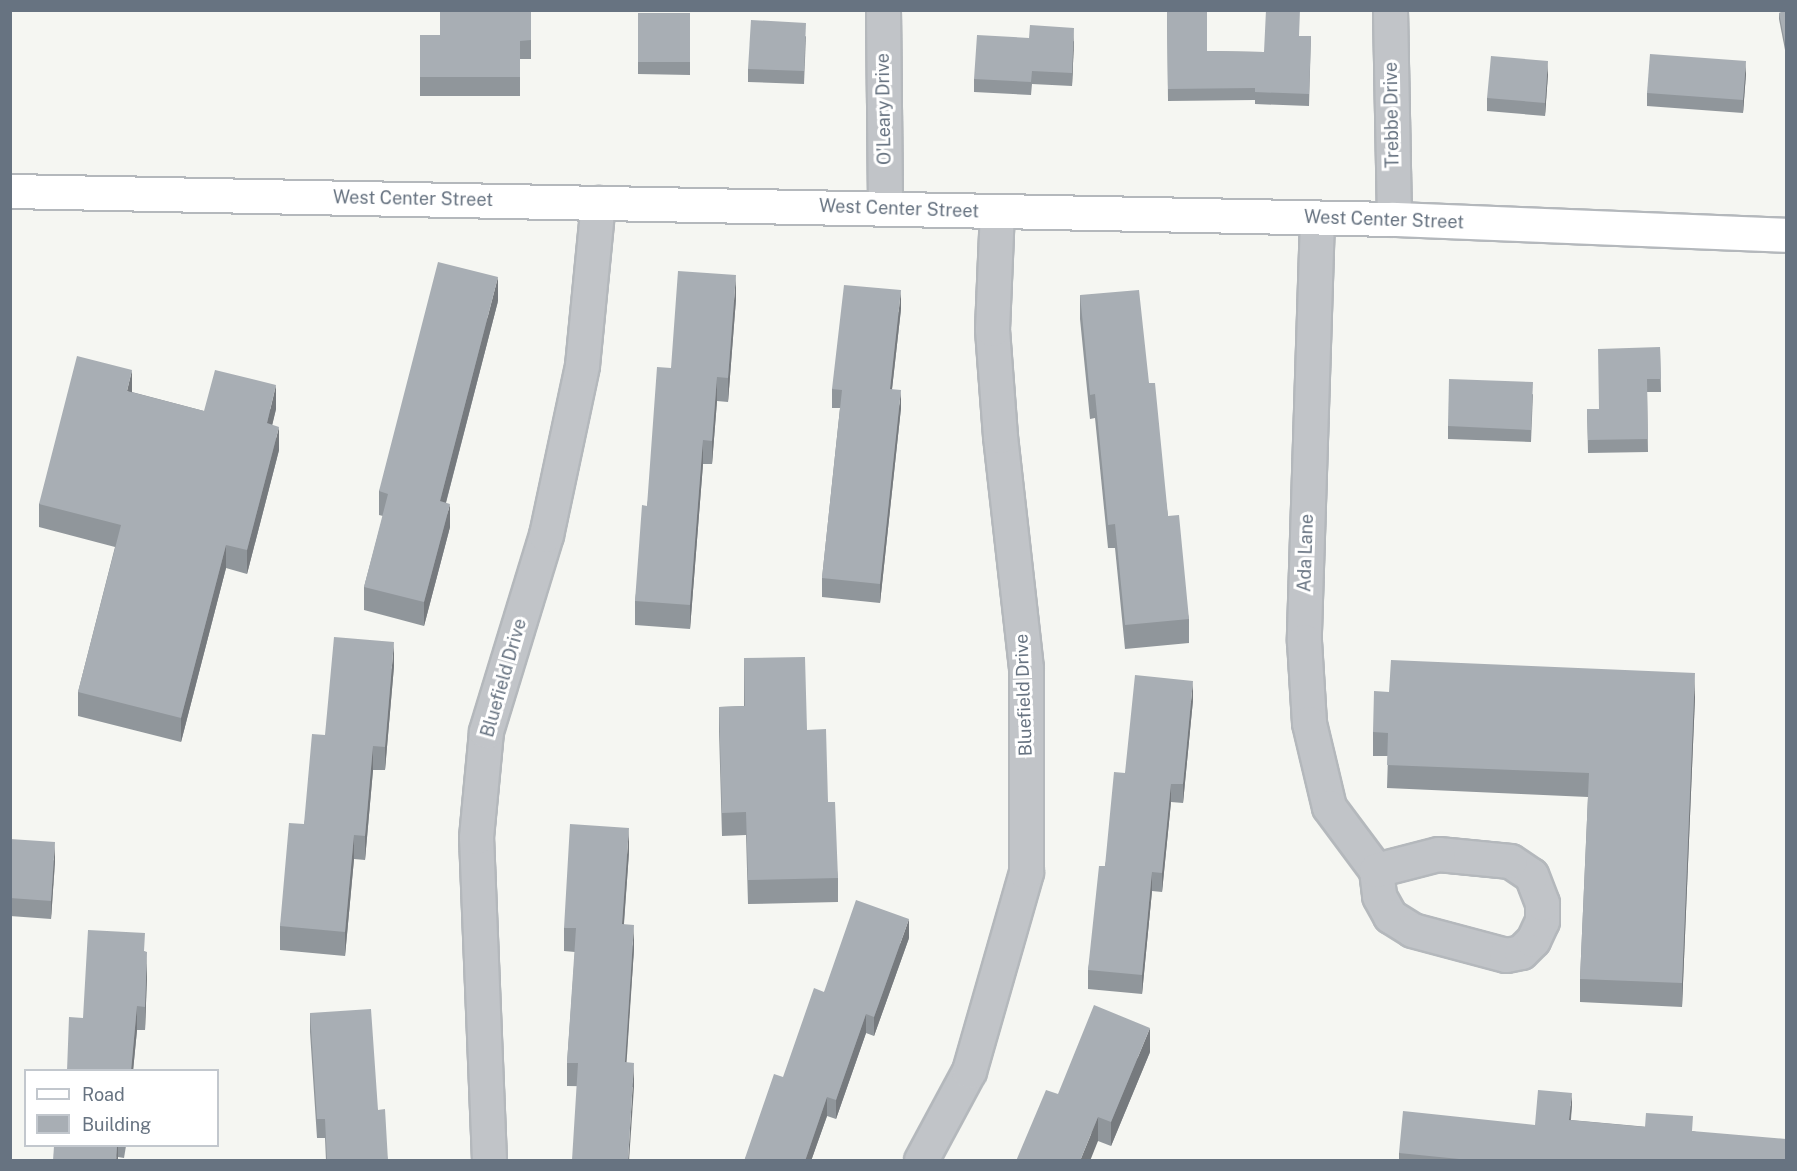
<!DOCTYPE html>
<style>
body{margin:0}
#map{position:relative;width:1797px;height:1171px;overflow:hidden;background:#f5f6f2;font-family:"Public Sans",sans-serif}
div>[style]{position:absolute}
.roads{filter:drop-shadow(2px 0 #b4b8bc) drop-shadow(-2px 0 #b4b8bc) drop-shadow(0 2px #b4b8bc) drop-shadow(0 -2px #b4b8bc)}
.street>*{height:33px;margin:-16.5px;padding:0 16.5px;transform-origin:16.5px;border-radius:16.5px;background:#c1c4c8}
.secondary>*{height:33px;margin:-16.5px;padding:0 16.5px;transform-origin:16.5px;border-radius:16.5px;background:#fff}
.wall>*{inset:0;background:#90969b}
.shaded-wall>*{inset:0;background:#767a7e}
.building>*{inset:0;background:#a8aeb4}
span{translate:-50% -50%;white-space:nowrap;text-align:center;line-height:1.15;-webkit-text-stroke:6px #fff;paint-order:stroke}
.street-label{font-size:18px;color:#677381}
.frame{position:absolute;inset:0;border:12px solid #677381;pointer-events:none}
.legend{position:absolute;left:24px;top:1069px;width:195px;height:78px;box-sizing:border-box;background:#fff;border:2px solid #c2c7cd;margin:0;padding:8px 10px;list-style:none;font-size:18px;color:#677381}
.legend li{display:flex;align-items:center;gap:12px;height:30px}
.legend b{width:30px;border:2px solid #c2c7cd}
</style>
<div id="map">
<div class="roads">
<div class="street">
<div style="left:883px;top:10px;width:197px;rotate:89.4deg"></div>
<div style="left:1390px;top:10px;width:209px;rotate:88.9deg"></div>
<div style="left:1317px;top:218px;width:423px;rotate:91.8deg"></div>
<div style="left:1304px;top:641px;width:82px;rotate:86.5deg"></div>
<div style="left:1309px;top:723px;width:86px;rotate:76.6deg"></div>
<div style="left:1329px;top:807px;width:79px;rotate:53.3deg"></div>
<div style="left:1376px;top:870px;width:26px;rotate:83deg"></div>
<div style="left:1379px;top:896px;width:23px;rotate:61deg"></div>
<div style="left:1390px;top:916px;width:26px;rotate:32deg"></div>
<div style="left:1412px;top:930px;width:97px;rotate:14.9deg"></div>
<div style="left:1506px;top:955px;width:15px;rotate:-11deg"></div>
<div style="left:1521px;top:952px;width:17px;rotate:-45deg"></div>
<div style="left:1533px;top:940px;width:21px;rotate:-65deg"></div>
<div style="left:1542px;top:921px;width:18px;rotate:-90deg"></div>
<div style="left:1542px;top:903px;width:30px;rotate:-111deg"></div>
<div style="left:1531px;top:875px;width:25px;rotate:-146deg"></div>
<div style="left:1510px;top:861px;width:72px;rotate:-174.4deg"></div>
<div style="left:1438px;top:854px;width:64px;rotate:165.5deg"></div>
<div style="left:489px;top:1160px;width:323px;rotate:-92.3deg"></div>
<div style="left:476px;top:837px;width:106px;rotate:-84.6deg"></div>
<div style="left:486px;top:731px;width:205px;rotate:-73deg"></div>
<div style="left:546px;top:535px;width:174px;rotate:-78deg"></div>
<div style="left:582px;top:365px;width:163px;rotate:-84.4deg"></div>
<div style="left:921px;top:1160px;width:101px;rotate:-61.7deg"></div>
<div style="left:969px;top:1071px;width:207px;rotate:-74deg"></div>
<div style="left:1026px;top:872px;width:204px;rotate:-90deg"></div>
<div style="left:1026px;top:668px;width:233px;rotate:-96.4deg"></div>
<div style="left:1000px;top:436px;width:107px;rotate:-94.3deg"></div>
<div style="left:992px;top:329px;width:117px;rotate:-87.6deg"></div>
</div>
<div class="secondary">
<div style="left:10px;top:191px;width:1384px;rotate:1.16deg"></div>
<div style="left:1394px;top:219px;width:392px;rotate:2.3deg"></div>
</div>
</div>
<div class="wall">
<div style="clip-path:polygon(531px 10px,531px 59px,520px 59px,520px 96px,420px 96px,420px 35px,440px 35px)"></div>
<div style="clip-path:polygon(1167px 10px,1207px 51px,1264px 52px,1300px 36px,1311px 36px,1309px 106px,1255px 104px,1255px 100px,1168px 101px)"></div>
<div style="clip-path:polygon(1786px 11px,1786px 55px,1779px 19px,1779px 13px)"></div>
<div style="clip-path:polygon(638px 13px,690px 13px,690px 75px,638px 74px)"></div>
<div style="clip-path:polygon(806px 36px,804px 84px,748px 82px,748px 69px)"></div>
<div style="clip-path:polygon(1074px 41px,1072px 86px,1032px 84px,1031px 95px,974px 92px,974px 79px)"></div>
<div style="clip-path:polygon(1548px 74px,1545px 116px,1487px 111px,1487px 98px)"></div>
<div style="clip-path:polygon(1746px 74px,1743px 113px,1647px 106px,1647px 93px)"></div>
<div style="clip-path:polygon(1080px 295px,1149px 383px,1168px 516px,1189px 619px,1189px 643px,1125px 649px,1115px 548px,1108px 548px,1095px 418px,1090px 419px,1080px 319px)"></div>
<div style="clip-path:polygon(736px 299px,728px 402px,717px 401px,712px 464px,703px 464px,690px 629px,635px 625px,635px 601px,647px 506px,671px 368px)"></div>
<div style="clip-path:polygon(498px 301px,446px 503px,450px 527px,424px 626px,364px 610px,364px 587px,383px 516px,379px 515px,379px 491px)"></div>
<div style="clip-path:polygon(901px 309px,892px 389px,901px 408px,880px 603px,822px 597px,822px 578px,840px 408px,832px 408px,832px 389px)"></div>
<div style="clip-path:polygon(1660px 347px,1661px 392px,1647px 392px,1648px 452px,1588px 453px,1587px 409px,1599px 409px)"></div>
<div style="clip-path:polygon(132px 392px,204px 411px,276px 409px,272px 425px,279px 450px,247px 574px,226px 568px,181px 742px,78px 716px,78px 692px,115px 547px,39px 527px,39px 504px)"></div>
<div style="clip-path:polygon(1533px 394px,1531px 442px,1448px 439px,1448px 426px)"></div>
<div style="clip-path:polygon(744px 658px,807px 730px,828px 802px,838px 878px,838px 902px,748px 904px,746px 835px,722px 836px,719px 731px,719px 707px,744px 706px)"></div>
<div style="clip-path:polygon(394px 666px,385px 770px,373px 770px,365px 860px,354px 859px,345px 956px,280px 950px,280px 926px,325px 735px)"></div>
<div style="clip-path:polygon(1695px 697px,1682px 1007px,1580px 1002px,1580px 979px,1588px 797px,1387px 788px,1388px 756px,1373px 756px,1373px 732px)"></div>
<div style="clip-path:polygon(1193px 700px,1183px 803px,1171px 802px,1162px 892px,1152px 891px,1142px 994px,1088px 989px,1088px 970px,1105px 866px,1125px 773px)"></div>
<div style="clip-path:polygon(10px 839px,55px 861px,51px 919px,10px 916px)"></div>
<div style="clip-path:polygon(629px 852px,624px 924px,634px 949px,626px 1062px,634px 1087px,567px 1086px,567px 1063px,575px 952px,564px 951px,564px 928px)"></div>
<div style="clip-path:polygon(909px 938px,874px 1036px,866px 1033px,836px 1119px,827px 1116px,811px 1161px,744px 1161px,824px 992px)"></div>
<div style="clip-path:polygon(145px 951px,147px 976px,145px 1030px,137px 1030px,133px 1071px,67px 1071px,83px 1018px)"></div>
<div style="clip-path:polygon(310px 1013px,378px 1110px,388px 1161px,326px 1161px,325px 1138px,317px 1138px,310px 1032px)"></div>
<div style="clip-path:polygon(1150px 1052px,1111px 1146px,1098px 1141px,1058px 1094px)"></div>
<div style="clip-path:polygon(1572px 1105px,1571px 1120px,1693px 1131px,1786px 1161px,1399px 1161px,1399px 1153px,1535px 1125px)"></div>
<div style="clip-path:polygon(54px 1146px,126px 1146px,124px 1158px)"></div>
</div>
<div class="shaded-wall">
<div style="clip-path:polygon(1074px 28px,1074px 41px,1072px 86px,1072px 73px)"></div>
<div style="clip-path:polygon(1548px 61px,1548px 74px,1545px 116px,1545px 103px)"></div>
<div style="clip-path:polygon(1746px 61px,1746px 74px,1743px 113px,1743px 100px)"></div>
<div style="clip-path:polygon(736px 275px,736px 299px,728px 402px,728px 378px)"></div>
<div style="clip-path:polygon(498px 277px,498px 301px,440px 525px,440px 501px)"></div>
<div style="clip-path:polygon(901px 290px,901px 309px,890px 407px,890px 389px)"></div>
<div style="clip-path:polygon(132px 370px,132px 394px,127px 391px)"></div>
<div style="clip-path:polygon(717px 377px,717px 401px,712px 464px,712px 441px)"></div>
<div style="clip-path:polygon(276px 385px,276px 409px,267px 447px,267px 423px)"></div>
<div style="clip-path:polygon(901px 390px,901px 408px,880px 603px,880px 584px)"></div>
<div style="clip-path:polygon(279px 427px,279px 450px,247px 574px,247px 550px)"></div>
<div style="clip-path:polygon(703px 440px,703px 464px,690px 629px,690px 605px)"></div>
<div style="clip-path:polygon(450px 504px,450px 527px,424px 626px,424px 602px)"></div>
<div style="clip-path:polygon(226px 545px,226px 568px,181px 742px,181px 718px)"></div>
<div style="clip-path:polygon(394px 642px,394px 666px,385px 770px,385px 747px)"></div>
<div style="clip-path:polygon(1695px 673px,1695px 697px,1682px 1007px,1682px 983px)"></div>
<div style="clip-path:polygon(1193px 681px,1193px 700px,1183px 803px,1183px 784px)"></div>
<div style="clip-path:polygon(373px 746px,373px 770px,365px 860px,365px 836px)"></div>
<div style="clip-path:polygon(1171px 784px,1171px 802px,1162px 892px,1162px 873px)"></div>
<div style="clip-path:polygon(629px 828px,629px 852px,622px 948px,622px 924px)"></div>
<div style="clip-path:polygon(354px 835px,354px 859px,345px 956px,345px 932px)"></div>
<div style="clip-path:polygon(55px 842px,55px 861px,51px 919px,51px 901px)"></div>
<div style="clip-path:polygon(1152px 872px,1152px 891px,1142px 994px,1142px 975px)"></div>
<div style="clip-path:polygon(909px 919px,909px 938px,874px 1036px,874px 1017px)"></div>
<div style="clip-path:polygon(634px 925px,634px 949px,625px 1086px,625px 1062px)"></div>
<div style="clip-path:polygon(147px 952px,147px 976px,145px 1030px,145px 1007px)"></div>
<div style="clip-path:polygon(137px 1006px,137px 1030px,133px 1071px,131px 1071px)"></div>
<div style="clip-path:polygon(866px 1014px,866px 1033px,836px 1119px,836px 1100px)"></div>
<div style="clip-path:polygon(1150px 1028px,1150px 1052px,1111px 1146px,1111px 1122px)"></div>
<div style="clip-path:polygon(634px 1063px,634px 1087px,629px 1161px,628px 1161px)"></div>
<div style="clip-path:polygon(1572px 1093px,1572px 1105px,1569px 1133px,1569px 1120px)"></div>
<div style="clip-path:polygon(827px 1097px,827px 1116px,811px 1161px,805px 1161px)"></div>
<div style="clip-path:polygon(1098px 1117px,1098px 1141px,1090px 1161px,1080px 1161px)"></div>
<div style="clip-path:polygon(117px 1146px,118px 1146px,118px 1161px,116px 1161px)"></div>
</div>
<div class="building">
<div style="clip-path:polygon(440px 10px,531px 10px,531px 40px,520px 41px,520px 77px,420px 77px,420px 35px,440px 35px)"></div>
<div style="clip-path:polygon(1167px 10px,1207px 10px,1207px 51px,1264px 52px,1266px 10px,1300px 10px,1299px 36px,1311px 36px,1309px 94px,1255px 92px,1255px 88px,1168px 89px)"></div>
<div style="clip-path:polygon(1786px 11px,1786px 48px,1779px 13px)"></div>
<div style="clip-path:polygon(638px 13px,690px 13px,690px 62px,638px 62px)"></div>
<div style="clip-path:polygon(751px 20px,806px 23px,804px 71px,748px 69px)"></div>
<div style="clip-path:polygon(1030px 25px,1074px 28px,1072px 73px,1032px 71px,1031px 82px,974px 79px,977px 35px,1029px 38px)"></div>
<div style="clip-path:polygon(1650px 54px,1746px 61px,1743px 100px,1647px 93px)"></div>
<div style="clip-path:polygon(1491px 56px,1548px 61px,1545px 103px,1487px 98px)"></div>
<div style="clip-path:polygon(438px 262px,498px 277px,440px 501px,450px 504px,424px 602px,364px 587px,388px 494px,379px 491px)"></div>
<div style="clip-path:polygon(678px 271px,736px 275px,728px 378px,717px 377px,712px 441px,703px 440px,690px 605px,635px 601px,642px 505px,647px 506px,657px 367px,671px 368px)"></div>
<div style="clip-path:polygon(844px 285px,901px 290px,890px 389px,901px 390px,880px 584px,822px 578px,842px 390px,832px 389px)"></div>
<div style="clip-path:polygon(1139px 290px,1149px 383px,1155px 383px,1168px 516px,1179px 515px,1189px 619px,1125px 625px,1115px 524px,1108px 525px,1095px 394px,1090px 395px,1080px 295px)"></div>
<div style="clip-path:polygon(1660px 347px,1661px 379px,1647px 379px,1648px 439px,1588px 440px,1587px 409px,1599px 409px,1598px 349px)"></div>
<div style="clip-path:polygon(77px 356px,132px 370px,127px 391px,204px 411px,215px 370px,276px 385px,267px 423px,279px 427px,247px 550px,226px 545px,181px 718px,78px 692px,121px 525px,39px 504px)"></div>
<div style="clip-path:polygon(1449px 379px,1533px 382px,1531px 430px,1448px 426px)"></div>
<div style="clip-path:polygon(334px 637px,394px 642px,385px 747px,373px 746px,365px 836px,354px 835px,345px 932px,280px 926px,289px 823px,304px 824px,312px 734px,325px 735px)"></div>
<div style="clip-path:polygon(805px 657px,807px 730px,826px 729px,828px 802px,835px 802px,838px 878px,748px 880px,746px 812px,722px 813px,719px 707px,745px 706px,744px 658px)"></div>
<div style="clip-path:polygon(1391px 660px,1695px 673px,1682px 983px,1580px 979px,1589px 773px,1387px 765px,1388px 733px,1373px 732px,1374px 691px,1389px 692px)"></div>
<div style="clip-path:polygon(1135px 675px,1193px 681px,1183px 784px,1171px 784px,1162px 873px,1152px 872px,1142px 975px,1088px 970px,1099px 866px,1105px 866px,1114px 772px,1125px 773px)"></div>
<div style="clip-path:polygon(570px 824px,629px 828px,622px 924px,634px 925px,625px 1062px,634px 1063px,628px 1161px,572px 1160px,578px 1063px,567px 1063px,576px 928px,564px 928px)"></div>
<div style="clip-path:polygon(10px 839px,55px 842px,51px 901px,10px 898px)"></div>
<div style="clip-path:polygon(856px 900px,909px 919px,874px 1017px,866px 1014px,836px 1100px,827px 1097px,805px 1161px,744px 1161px,774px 1074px,783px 1077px,814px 988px,824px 992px)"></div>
<div style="clip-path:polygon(88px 930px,145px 933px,144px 951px,147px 952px,145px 1007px,137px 1006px,131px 1071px,67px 1071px,69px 1017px,83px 1018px)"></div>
<div style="clip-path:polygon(1094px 1005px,1150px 1028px,1111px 1122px,1098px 1117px,1080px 1161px,1016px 1161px,1046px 1090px,1058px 1094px)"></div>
<div style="clip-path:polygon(371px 1009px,378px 1110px,385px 1109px,388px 1161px,327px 1161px,325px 1119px,317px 1119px,310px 1013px)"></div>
<div style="clip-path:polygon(1538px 1090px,1572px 1093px,1569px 1120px,1645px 1127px,1646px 1113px,1693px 1116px,1692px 1131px,1786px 1139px,1786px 1161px,1479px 1161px,1399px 1153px,1403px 1111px,1535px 1125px)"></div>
<div style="clip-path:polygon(54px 1146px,117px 1146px,116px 1161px,53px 1161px)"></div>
</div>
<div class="street-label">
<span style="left:884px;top:109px;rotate:-91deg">O'Leary Drive</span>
<span style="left:1392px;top:115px;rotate:-91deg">Trebbe Drive</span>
<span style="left:413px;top:199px;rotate:1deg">West Center Street</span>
<span style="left:899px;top:209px;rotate:2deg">West Center Street</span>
<span style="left:1384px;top:220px;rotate:2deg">West Center Street</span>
<span style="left:1306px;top:553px;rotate:-88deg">Ada Lane</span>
<span style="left:504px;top:678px;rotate:-74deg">Bluefield Drive</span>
<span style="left:1024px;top:695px;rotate:-92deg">Bluefield Drive</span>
</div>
<div class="frame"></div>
<ul class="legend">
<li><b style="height:8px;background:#fff"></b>Road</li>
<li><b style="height:16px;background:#a8aeb4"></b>Building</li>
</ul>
</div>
